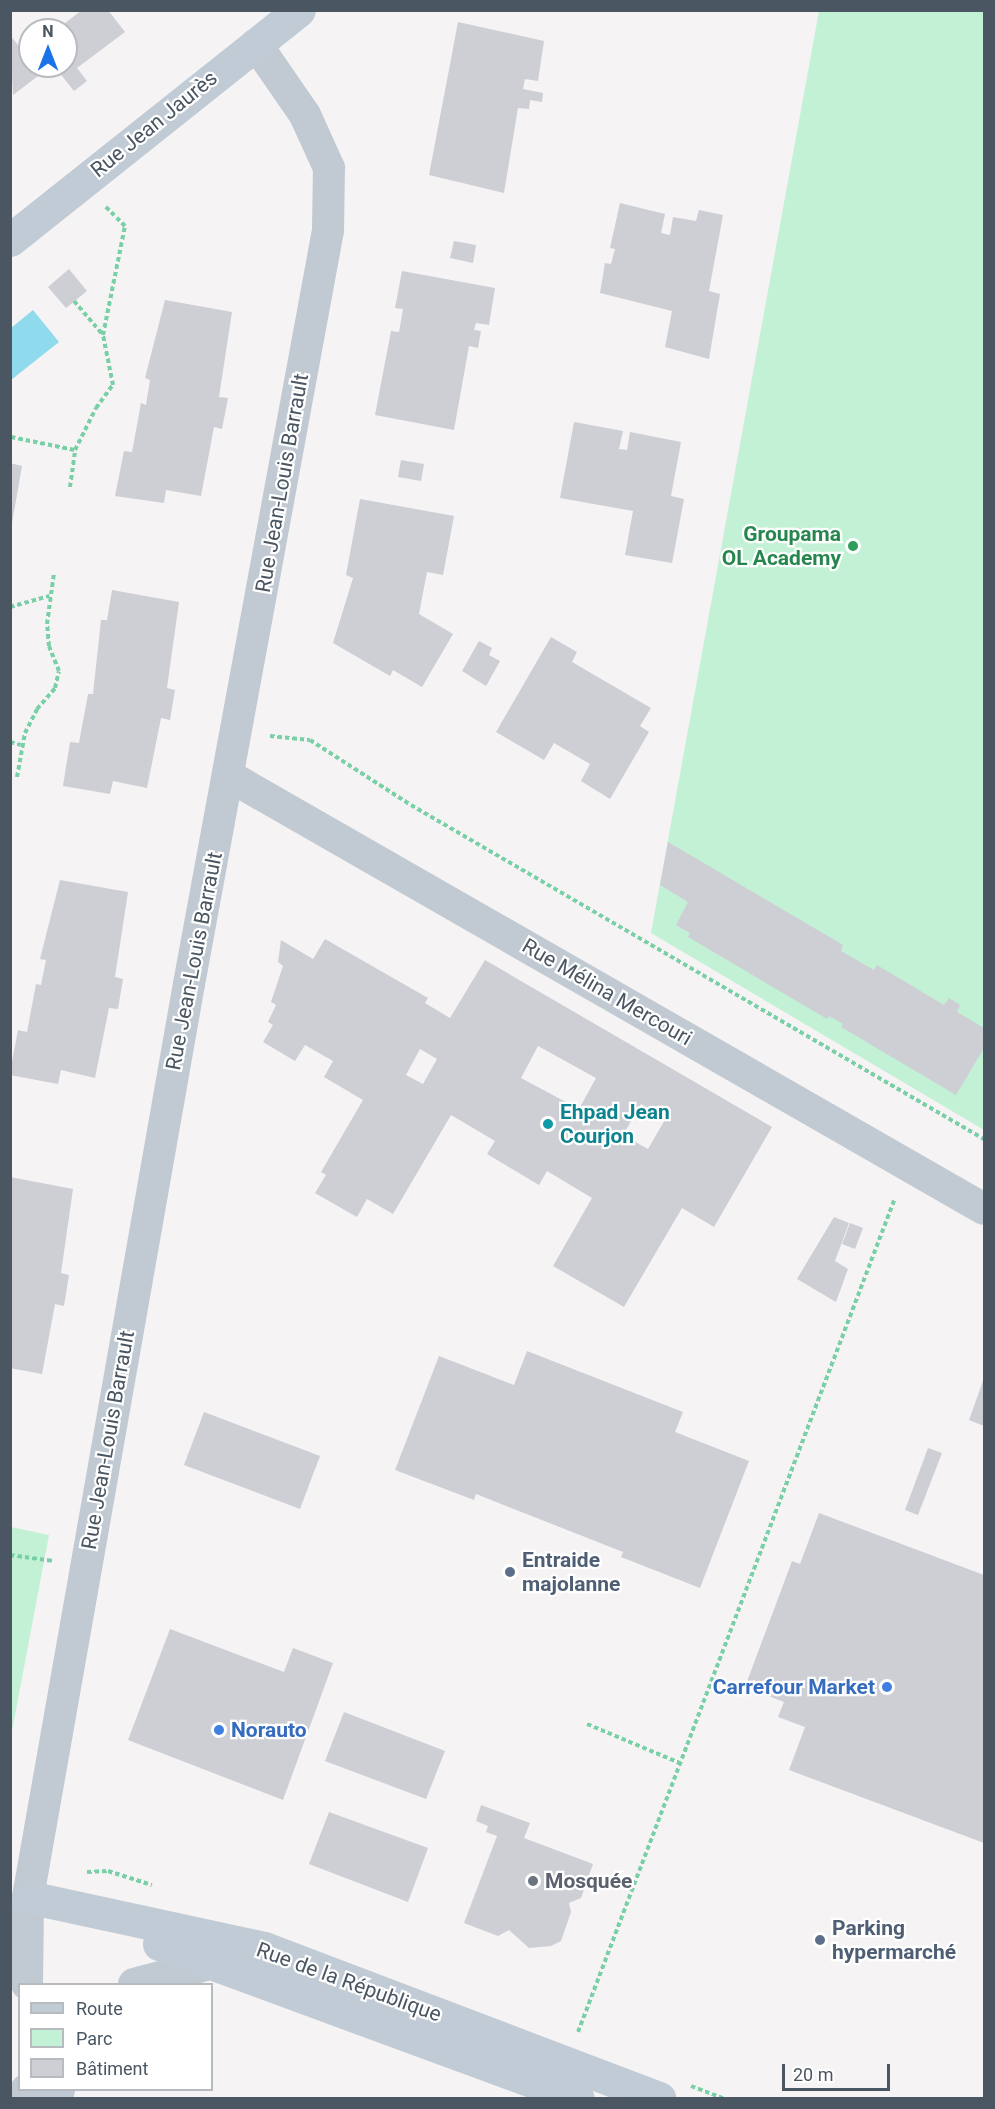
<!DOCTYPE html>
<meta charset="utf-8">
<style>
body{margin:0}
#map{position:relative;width:995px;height:2109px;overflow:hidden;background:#f5f3f3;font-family:Roboto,sans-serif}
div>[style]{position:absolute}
.green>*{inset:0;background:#c3f1d5}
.water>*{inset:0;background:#90daee}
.building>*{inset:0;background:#cdcfd5}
.path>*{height:4px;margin-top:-2px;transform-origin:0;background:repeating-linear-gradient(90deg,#7ad0a6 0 4.5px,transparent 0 7.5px)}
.street>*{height:32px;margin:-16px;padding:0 16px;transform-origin:16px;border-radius:16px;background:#c1cad2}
.secondary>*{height:33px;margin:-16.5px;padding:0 16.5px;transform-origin:16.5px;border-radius:16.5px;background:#c1cbd6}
.dots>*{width:16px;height:16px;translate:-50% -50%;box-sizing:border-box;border:3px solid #fff;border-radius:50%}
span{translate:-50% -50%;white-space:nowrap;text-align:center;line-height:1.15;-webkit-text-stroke:4.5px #fff;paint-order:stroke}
.street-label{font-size:21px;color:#4a5661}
.leisure-label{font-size:21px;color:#27864d;font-weight:700}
.right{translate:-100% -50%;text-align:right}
.culture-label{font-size:21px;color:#0d838f;font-weight:700}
.left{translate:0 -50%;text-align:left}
.service-label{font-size:21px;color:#4e5e75;font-weight:700}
.shop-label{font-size:21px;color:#366cbe;font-weight:700}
.worship-label{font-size:21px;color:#5b616d;font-weight:700}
.frame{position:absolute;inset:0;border:12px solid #4a5661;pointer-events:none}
.legend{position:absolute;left:18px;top:1983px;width:195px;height:108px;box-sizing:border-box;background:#fff;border:2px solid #b7bbc0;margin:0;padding:8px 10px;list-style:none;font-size:18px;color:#4a5661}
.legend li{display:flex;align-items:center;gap:12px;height:30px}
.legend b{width:30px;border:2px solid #b7bbc0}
.north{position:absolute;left:18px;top:18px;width:60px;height:60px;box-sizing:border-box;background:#fff;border:2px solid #b7bbc0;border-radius:50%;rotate:0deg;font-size:16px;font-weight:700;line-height:24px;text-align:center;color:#4a5661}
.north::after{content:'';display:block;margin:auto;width:21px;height:27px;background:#1a73e8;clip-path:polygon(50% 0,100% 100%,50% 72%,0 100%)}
.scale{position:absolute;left:782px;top:2064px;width:108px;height:27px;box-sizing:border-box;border:3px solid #4a5661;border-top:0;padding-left:8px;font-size:18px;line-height:21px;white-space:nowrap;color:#4a5661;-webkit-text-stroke:4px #fff;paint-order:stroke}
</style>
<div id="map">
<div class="green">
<div style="clip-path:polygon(819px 11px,984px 11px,984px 1130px,651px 933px)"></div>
<div style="clip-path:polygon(11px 1527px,49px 1535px,11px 1736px,10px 1527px)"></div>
</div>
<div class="water">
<div style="clip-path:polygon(33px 310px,59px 342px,11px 380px,11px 328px)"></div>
</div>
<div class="building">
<div style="clip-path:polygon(82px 10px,108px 10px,125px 32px,77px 68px,87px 81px,74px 91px,54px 66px,66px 66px,66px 30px,56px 30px)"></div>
<div style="clip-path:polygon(458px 22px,544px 41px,538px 81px,525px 79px,523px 89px,543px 93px,542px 102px,530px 100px,529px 109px,518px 108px,504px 193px,429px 175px)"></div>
<div style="clip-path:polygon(10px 35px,22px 50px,30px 44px,30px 66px,51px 66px,13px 95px)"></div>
<div style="clip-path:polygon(620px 203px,665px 214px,661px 233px,670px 235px,673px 217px,696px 221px,699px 210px,723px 215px,709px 291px,720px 294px,709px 359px,665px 347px,672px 311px,600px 293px,605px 263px,611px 264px,615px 249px,610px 248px)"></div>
<div style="clip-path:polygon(454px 241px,476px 245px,473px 263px,450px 258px)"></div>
<div style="clip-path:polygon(69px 269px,87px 291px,66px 308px,48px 287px)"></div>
<div style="clip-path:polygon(402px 271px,495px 288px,489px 325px,476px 323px,474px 330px,481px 331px,478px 348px,469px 346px,454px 430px,375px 415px,391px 331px,399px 332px,403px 309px,395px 308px)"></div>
<div style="clip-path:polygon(165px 300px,232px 312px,219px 397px,228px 398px,222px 429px,214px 427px,201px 496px,166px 490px,164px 503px,115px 496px,124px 451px,132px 452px,141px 403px,146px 405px,150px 380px,145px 378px)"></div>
<div style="clip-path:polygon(574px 422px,623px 431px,619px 449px,627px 450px,630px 432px,681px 442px,671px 496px,684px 499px,672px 563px,625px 555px,633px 511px,560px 498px)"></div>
<div style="clip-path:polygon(401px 460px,424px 464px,421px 481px,398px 477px)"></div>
<div style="clip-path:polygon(10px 463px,22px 466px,12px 523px,10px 523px)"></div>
<div style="clip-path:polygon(360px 499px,454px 516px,443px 575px,427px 572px,419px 614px,453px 634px,422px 687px,393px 670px,390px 676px,333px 643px,353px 578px,346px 575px)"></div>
<div style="clip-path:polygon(112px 590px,179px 602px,167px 688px,175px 690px,170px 720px,161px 718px,147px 788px,113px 781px,110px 794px,63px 786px,70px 742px,79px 743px,88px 694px,93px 694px,101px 620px,107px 620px)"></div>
<div style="clip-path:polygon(551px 637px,577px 652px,572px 662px,651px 708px,640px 726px,649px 732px,610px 799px,581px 781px,590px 764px,554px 743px,544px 760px,496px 732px)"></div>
<div style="clip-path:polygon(479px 641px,492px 648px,489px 655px,500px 661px,486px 686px,462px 671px)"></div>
<div style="clip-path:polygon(668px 842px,843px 945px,841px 951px,874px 970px,877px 965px,944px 1005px,949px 998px,960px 1005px,957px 1012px,984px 1028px,984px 1048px,956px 1095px,841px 1027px,843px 1024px,829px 1016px,827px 1019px,688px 937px,690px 933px,676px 925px,688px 902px,660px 885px)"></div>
<div style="clip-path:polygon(60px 880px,128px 892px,115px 977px,123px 979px,118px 1009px,109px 1008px,95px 1078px,61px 1070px,58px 1084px,10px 1075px,10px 1072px,18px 1030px,27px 1032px,36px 984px,41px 985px,46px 960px,40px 959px)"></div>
<div style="clip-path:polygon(evenodd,325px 939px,428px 998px,425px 1003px,450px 1018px,485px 960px,772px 1127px,714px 1227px,682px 1208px,624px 1307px,553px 1266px,592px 1198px,547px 1171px,539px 1185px,487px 1154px,495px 1141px,451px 1115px,393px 1214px,367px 1199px,357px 1217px,315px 1193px,326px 1175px,321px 1172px,363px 1100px,324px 1077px,333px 1061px,305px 1045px,295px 1061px,263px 1042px,273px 1025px,268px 1022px,276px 1005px,271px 1002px,283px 966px,278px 962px,281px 940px,313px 959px,325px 939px,538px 1046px,596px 1078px,579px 1109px,521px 1078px,538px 1046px,325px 939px,420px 1049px,437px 1059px,423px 1084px,406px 1075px,420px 1049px,325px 939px,641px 1104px,666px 1118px,648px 1149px,623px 1135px,641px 1104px)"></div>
<div style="clip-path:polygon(10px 1177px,73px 1189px,61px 1273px,69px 1275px,64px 1306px,55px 1304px,42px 1374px,10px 1368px)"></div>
<div style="clip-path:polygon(834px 1217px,849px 1223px,835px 1261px,848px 1269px,836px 1302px,797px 1279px)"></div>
<div style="clip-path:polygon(850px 1223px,863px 1228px,855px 1249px,842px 1244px)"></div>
<div style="clip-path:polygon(527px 1351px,683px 1412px,675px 1432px,749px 1461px,700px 1588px,621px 1557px,623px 1552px,476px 1494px,474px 1500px,395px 1470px,439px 1356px,514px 1385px)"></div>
<div style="clip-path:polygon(984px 1378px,984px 1426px,969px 1420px)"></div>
<div style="clip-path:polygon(204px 1412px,320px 1456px,300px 1509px,184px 1465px)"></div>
<div style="clip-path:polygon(928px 1448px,942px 1453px,918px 1515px,905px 1510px)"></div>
<div style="clip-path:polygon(819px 1513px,984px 1575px,984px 1843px,789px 1770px,805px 1727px,778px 1717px,784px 1702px,745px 1687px,792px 1561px,800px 1564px)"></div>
<div style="clip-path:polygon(170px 1629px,284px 1672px,293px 1648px,333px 1663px,283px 1800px,128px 1740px)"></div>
<div style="clip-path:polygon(344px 1712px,445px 1751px,426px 1799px,325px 1761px)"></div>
<div style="clip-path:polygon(481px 1805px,530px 1823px,524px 1838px,593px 1864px,581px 1898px,569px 1903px,571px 1912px,561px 1941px,551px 1946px,529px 1948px,509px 1930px,498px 1936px,464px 1923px,497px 1836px,486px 1832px,488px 1826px,476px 1821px)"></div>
<div style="clip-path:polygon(329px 1812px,428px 1848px,408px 1902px,309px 1864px)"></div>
</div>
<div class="path">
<div style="left:74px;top:301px;width:45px;rotate:49.5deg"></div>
<div style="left:103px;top:335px;width:111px;rotate:-78.6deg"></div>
<div style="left:125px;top:226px;width:27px;rotate:-135deg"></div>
<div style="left:11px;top:437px;width:65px;rotate:11.5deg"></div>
<div style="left:75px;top:450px;width:47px;rotate:-63.4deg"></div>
<div style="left:96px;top:408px;width:29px;rotate:-54deg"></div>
<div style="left:113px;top:385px;width:51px;rotate:-101.3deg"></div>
<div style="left:70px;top:487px;width:37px;rotate:-82deg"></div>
<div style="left:10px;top:607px;width:41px;rotate:-15.8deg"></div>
<div style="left:270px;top:736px;width:40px;rotate:5.7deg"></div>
<div style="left:310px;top:740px;width:120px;rotate:32.8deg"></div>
<div style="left:411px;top:805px;width:663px;rotate:30.24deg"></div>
<div style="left:10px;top:742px;width:11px;rotate:15deg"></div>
<div style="left:17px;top:777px;width:45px;rotate:-79.7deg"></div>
<div style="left:25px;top:733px;width:27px;rotate:-63deg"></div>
<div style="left:37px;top:709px;width:28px;rotate:-49deg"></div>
<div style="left:55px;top:688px;width:17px;rotate:-77deg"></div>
<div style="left:59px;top:671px;width:27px;rotate:-112deg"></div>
<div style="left:49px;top:646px;width:22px;rotate:-95deg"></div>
<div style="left:47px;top:624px;width:51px;rotate:-82.2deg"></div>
<div style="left:10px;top:1555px;width:44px;rotate:7.8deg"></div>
<div style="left:587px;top:1724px;width:101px;rotate:22.8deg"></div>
<div style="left:87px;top:1872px;width:21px;rotate:-3deg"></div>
<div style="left:108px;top:1871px;width:46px;rotate:17.7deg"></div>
<div style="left:578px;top:2032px;width:892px;rotate:-69.19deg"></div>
<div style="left:691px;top:2086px;width:34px;rotate:21deg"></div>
</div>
<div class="street">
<div style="left:229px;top:776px;width:870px;rotate:29.83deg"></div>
<div style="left:27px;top:1984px;width:87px;rotate:-89.3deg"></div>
<div style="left:28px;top:1897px;width:927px;rotate:-80deg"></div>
<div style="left:189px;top:984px;width:767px;rotate:-79.55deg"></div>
<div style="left:328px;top:230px;width:62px;rotate:-89.1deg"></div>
<div style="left:329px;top:168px;width:58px;rotate:-114.4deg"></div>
<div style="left:305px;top:115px;width:86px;rotate:-124.6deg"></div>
<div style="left:134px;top:1984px;width:82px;rotate:-14.9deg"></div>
<div style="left:26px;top:2090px;width:8px;rotate:83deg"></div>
<div style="left:57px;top:2098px;width:8px;rotate:-76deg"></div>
</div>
<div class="secondary">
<div style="left:10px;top:240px;width:369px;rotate:-38.5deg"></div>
<div style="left:28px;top:1897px;width:241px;rotate:12.2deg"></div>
<div style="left:264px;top:1948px;width:423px;rotate:20.8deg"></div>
<div style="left:159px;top:1944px;width:446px;rotate:20.2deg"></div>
</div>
<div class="dots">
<div style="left:853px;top:546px;background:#2e9e5b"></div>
<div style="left:548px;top:1124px;background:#0f9aa8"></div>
<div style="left:510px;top:1572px;background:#5c6f8a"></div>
<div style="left:887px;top:1687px;background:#3f7fe0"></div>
<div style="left:219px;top:1730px;background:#3f7fe0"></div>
<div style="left:533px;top:1881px;background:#6b7280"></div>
<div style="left:820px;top:1940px;background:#5c6f8a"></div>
</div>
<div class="street-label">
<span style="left:154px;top:124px;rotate:-39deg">Rue Jean Jaurès</span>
<span style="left:282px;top:483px;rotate:-80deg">Rue Jean-Louis Barrault</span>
<span style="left:194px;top:961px;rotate:-79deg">Rue Jean-Louis Barrault</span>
<span style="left:607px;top:992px;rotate:30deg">Rue Mélina Mercouri</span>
<span style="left:108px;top:1440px;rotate:-80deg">Rue Jean-Louis Barrault</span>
<span style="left:349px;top:1982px;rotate:20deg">Rue de la République</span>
</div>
<div class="leisure-label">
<span class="right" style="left:841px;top:546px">Groupama<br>OL Academy</span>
</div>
<div class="culture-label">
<span class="left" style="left:560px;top:1124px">Ehpad Jean<br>Courjon</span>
</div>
<div class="service-label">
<span class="left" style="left:522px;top:1572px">Entraide<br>majolanne</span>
<span class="left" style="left:832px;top:1940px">Parking<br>hypermarché</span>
</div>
<div class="shop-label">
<span class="right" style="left:875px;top:1687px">Carrefour Market</span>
<span class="left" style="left:231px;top:1730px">Norauto</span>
</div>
<div class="worship-label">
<span class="left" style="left:545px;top:1881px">Mosquée</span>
</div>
<div class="frame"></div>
<ul class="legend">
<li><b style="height:8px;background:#c1cbd6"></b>Route</li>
<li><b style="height:16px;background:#c3f1d5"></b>Parc</li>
<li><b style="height:16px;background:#cdcfd5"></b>Bâtiment</li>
</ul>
<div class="north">N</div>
<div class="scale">20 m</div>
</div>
